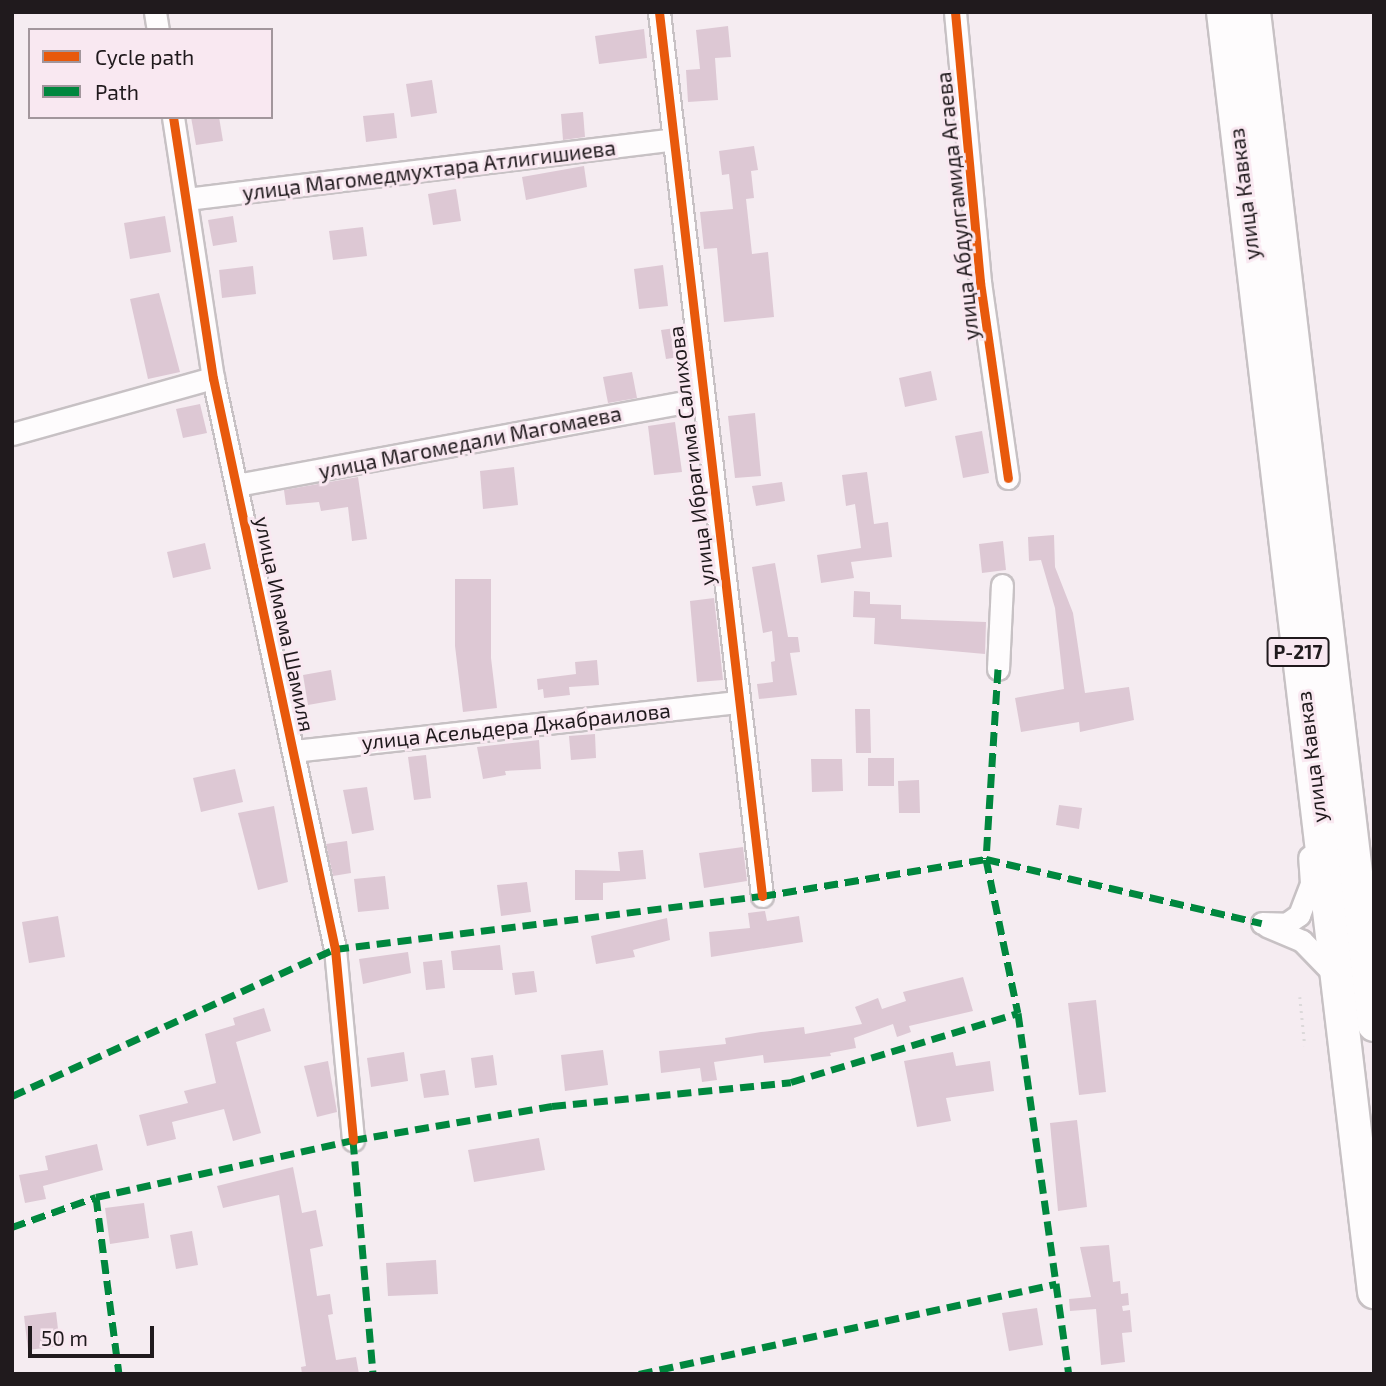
<!DOCTYPE html>
<meta charset="utf-8">
<style>
body{margin:0}
#map{position:relative;width:1386px;height:1386px;overflow:hidden;background:#f5ecf1;font-family:"Exo 2",sans-serif}
div>[style]{position:absolute}
.building>*{inset:0;background:#ddc8d4}
.path>*{height:2.5px;margin-top:-1.25px;transform-origin:0;background:repeating-linear-gradient(90deg,#dcd9da 0 2px,transparent 0 7px)}
.roads{filter:drop-shadow(2px 0 #c7c1c4) drop-shadow(-2px 0 #c7c1c4) drop-shadow(0 2px #c7c1c4) drop-shadow(0 -2px #c7c1c4)}
.minor>*{height:21px;margin:-10.5px;padding:0 10.5px;transform-origin:10.5px;border-radius:10.5px;background:#fefcfd}
.highway>*{height:32px;margin:-16px;padding:0 16px;transform-origin:16px;border-radius:16px;background:#fefcfd}
.quiet>*{height:7px;margin-top:-3.5px;transform-origin:0;background:repeating-linear-gradient(90deg,#00873e 0 14px,transparent 0 21px)}
.cycleway>*{height:9px;margin:-4.5px;padding:0 4.5px;transform-origin:4.5px;border-radius:4.5px;background:#e8590c}
span{translate:-50% -50%;white-space:nowrap;text-align:center;line-height:1.15;-webkit-text-stroke:6px #f9e8f1;paint-order:stroke}
.shield-label span{padding:2px 5px;background:#f9e8f1;border:2px solid;border-radius:5px;-webkit-text-stroke-width:0}
.shield-label{font-size:19px;color:#201a1d;font-weight:700}
.street-label{font-size:21px;color:#201a1d}
.frame{position:absolute;inset:0;border:14px solid #201a1d;pointer-events:none}
.legend{position:absolute;left:28px;top:28px;width:245px;height:91px;box-sizing:border-box;background:#f9e8f1;border:2px solid #a2969c;margin:0;padding:9px 12px;list-style:none;font-size:21px;color:#201a1d}
.legend li{display:flex;align-items:center;gap:14px;height:35px}
.legend b{width:35px;border:2px solid #a2969c}
.scale{position:absolute;left:28px;top:1326px;width:126px;height:32px;box-sizing:border-box;border:4px solid #201a1d;border-top:0;padding-left:9px;font-size:21px;line-height:24px;white-space:nowrap;color:#201a1d;-webkit-text-stroke:5px #f9e8f1;paint-order:stroke}
</style>
<div id="map">
<div class="building">
<div style="clip-path:polygon(728px 26px,731px 57px,715px 58px,718px 100px,688px 102px,686px 70px,700px 69px,696px 30px)"></div>
<div style="clip-path:polygon(644px 29px,647px 58px,599px 64px,595px 36px)"></div>
<div style="clip-path:polygon(432px 80px,437px 113px,411px 117px,406px 84px)"></div>
<div style="clip-path:polygon(583px 112px,585px 137px,563px 140px,561px 114px)"></div>
<div style="clip-path:polygon(394px 113px,397px 138px,366px 142px,363px 116px)"></div>
<div style="clip-path:polygon(191px 117px,219px 117px,223px 141px,196px 145px)"></div>
<div style="clip-path:polygon(754px 146px,758px 170px,751px 171px,754px 198px,746px 199px,752px 254px,768px 252px,774px 317px,724px 322px,717px 248px,704px 249px,700px 212px,733px 209px,729px 174px,722px 175px,719px 151px)"></div>
<div style="clip-path:polygon(584px 166px,587px 187px,526px 200px,522px 177px)"></div>
<div style="clip-path:polygon(456px 189px,461px 221px,433px 225px,428px 194px)"></div>
<div style="clip-path:polygon(165px 216px,171px 252px,130px 259px,124px 223px)"></div>
<div style="clip-path:polygon(233px 216px,237px 242px,213px 246px,208px 220px)"></div>
<div style="clip-path:polygon(363px 227px,367px 256px,333px 260px,329px 231px)"></div>
<div style="clip-path:polygon(663px 265px,668px 306px,639px 309px,634px 269px)"></div>
<div style="clip-path:polygon(253px 266px,256px 294px,222px 298px,219px 270px)"></div>
<div style="clip-path:polygon(159px 293px,180px 372px,148px 379px,130px 299px)"></div>
<div style="clip-path:polygon(682px 327px,686px 356px,666px 359px,661px 330px)"></div>
<div style="clip-path:polygon(931px 371px,937px 400px,905px 407px,899px 378px)"></div>
<div style="clip-path:polygon(632px 372px,637px 398px,608px 403px,603px 377px)"></div>
<div style="clip-path:polygon(200px 404px,207px 433px,183px 438px,176px 409px)"></div>
<div style="clip-path:polygon(755px 413px,761px 476px,735px 478px,728px 416px)"></div>
<div style="clip-path:polygon(675px 422px,682px 472px,654px 475px,648px 426px)"></div>
<div style="clip-path:polygon(982px 431px,989px 473px,963px 478px,955px 436px)"></div>
<div style="clip-path:polygon(514px 467px,518px 505px,483px 509px,480px 471px)"></div>
<div style="clip-path:polygon(867px 472px,874px 524px,888px 522px,892px 557px,851px 562px,854px 578px,821px 583px,817px 555px,861px 548px,855px 504px,846px 506px,842px 475px)"></div>
<div style="clip-path:polygon(358px 477px,367px 539px,352px 541px,348px 507px,321px 511px,319px 502px,286px 505px,284px 490px)"></div>
<div style="clip-path:polygon(782px 482px,785px 501px,756px 506px,752px 486px)"></div>
<div style="clip-path:polygon(1054px 535px,1055px 567px,1073px 613px,1085px 693px,1129px 687px,1134px 720px,1080px 732px,1079px 722px,1021px 732px,1015px 698px,1064px 689px,1055px 608px,1041px 560px,1029px 561px,1028px 537px)"></div>
<div style="clip-path:polygon(1003px 541px,1006px 570px,982px 573px,979px 544px)"></div>
<div style="clip-path:polygon(205px 543px,211px 569px,173px 578px,167px 552px)"></div>
<div style="clip-path:polygon(775px 563px,788px 637px,798px 637px,800px 652px,790px 653px,797px 695px,759px 699px,757px 684px,773px 682px,771px 662px,775px 661px,772px 631px,763px 633px,752px 567px)"></div>
<div style="clip-path:polygon(455px 579px,491px 579px,491px 658px,497px 708px,463px 712px,455px 646px)"></div>
<div style="clip-path:polygon(854px 591px,870px 592px,870px 604px,901px 605px,901px 619px,986px 622px,985px 654px,874px 644px,875px 618px,853px 617px)"></div>
<div style="clip-path:polygon(714px 598px,723px 680px,697px 682px,690px 601px)"></div>
<div style="clip-path:polygon(597px 660px,599px 685px,569px 687px,570px 695px,544px 698px,543px 689px,538px 690px,537px 679px,576px 674px,575px 662px)"></div>
<div style="clip-path:polygon(331px 670px,336px 700px,308px 705px,303px 675px)"></div>
<div style="clip-path:polygon(855px 709px,870px 709px,871px 753px,856px 753px)"></div>
<div style="clip-path:polygon(595px 734px,596px 758px,571px 760px,569px 736px)"></div>
<div style="clip-path:polygon(539px 740px,541px 769px,505px 771px,506px 775px,483px 779px,477px 747px)"></div>
<div style="clip-path:polygon(426px 755px,431px 798px,414px 800px,408px 757px)"></div>
<div style="clip-path:polygon(868px 758px,894px 758px,894px 786px,868px 786px)"></div>
<div style="clip-path:polygon(811px 759px,842px 759px,843px 791px,812px 792px)"></div>
<div style="clip-path:polygon(235px 769px,243px 802px,201px 812px,193px 778px)"></div>
<div style="clip-path:polygon(919px 780px,920px 813px,899px 813px,898px 781px)"></div>
<div style="clip-path:polygon(367px 787px,374px 830px,352px 834px,343px 790px)"></div>
<div style="clip-path:polygon(1059px 805px,1082px 808px,1079px 829px,1056px 825px)"></div>
<div style="clip-path:polygon(274px 806px,288px 882px,258px 890px,238px 813px)"></div>
<div style="clip-path:polygon(347px 841px,351px 873px,333px 876px,326px 844px)"></div>
<div style="clip-path:polygon(743px 847px,747px 881px,704px 888px,699px 853px)"></div>
<div style="clip-path:polygon(643px 850px,646px 879px,603px 883px,603px 900px,575px 900px,575px 870px,620px 871px,618px 852px)"></div>
<div style="clip-path:polygon(385px 876px,389px 909px,358px 912px,354px 879px)"></div>
<div style="clip-path:polygon(527px 882px,531px 912px,501px 916px,497px 885px)"></div>
<div style="clip-path:polygon(765px 911px,767px 921px,799px 916px,803px 942px,711px 957px,709px 932px,750px 928px,748px 913px)"></div>
<div style="clip-path:polygon(58px 916px,65px 957px,29px 963px,22px 922px)"></div>
<div style="clip-path:polygon(667px 918px,670px 940px,633px 950px,635px 957px,596px 964px,591px 936px)"></div>
<div style="clip-path:polygon(500px 945px,503px 970px,453px 970px,451px 951px)"></div>
<div style="clip-path:polygon(408px 952px,411px 973px,363px 984px,359px 959px)"></div>
<div style="clip-path:polygon(442px 960px,445px 988px,426px 990px,423px 962px)"></div>
<div style="clip-path:polygon(534px 971px,537px 992px,515px 995px,512px 973px)"></div>
<div style="clip-path:polygon(963px 977px,973px 1011px,909px 1026px,911px 1032px,897px 1037px,893px 1024px,854px 1038px,856px 1048px,830px 1053px,831px 1056px,764px 1063px,763px 1055px,714px 1062px,717px 1080px,702px 1082px,700px 1068px,661px 1073px,659px 1051px,726px 1044px,725px 1038px,761px 1032px,804px 1027px,805px 1034px,862px 1024px,855px 1007px,878px 998px,882px 1009px,906px 1001px,903px 992px)"></div>
<div style="clip-path:polygon(1096px 1000px,1106px 1092px,1079px 1095px,1068px 1003px)"></div>
<div style="clip-path:polygon(264px 1008px,271px 1031px,236px 1042px,261px 1133px,233px 1141px,224px 1109px,172px 1122px,176px 1139px,147px 1146px,139px 1115px,188px 1103px,184px 1091px,216px 1083px,205px 1034px,235px 1025px,233px 1018px)"></div>
<div style="clip-path:polygon(603px 1050px,608px 1085px,565px 1091px,561px 1055px)"></div>
<div style="clip-path:polygon(404px 1052px,408px 1081px,371px 1087px,367px 1058px)"></div>
<div style="clip-path:polygon(953px 1052px,956px 1066px,990px 1061px,994px 1091px,946px 1098px,951px 1121px,917px 1127px,904px 1061px)"></div>
<div style="clip-path:polygon(493px 1055px,497px 1085px,475px 1088px,471px 1058px)"></div>
<div style="clip-path:polygon(328px 1061px,337px 1112px,317px 1117px,304px 1066px)"></div>
<div style="clip-path:polygon(445px 1070px,449px 1095px,424px 1098px,420px 1074px)"></div>
<div style="clip-path:polygon(1077px 1120px,1087px 1207px,1058px 1211px,1050px 1123px)"></div>
<div style="clip-path:polygon(539px 1138px,545px 1170px,474px 1182px,468px 1150px)"></div>
<div style="clip-path:polygon(97px 1144px,103px 1170px,43px 1186px,46px 1199px,25px 1203px,19px 1175px,48px 1170px,45px 1156px)"></div>
<div style="clip-path:polygon(293px 1167px,302px 1213px,316px 1210px,323px 1246px,310px 1249px,317px 1296px,330px 1294px,333px 1314px,328px 1315px,336px 1360px,356px 1357px,359px 1374px,302px 1374px,301px 1367px,306px 1366px,279px 1195px,223px 1208px,217px 1186px)"></div>
<div style="clip-path:polygon(144px 1203px,149px 1238px,110px 1244px,105px 1208px)"></div>
<div style="clip-path:polygon(192px 1231px,198px 1265px,176px 1269px,170px 1235px)"></div>
<div style="clip-path:polygon(1109px 1245px,1113px 1282px,1120px 1281px,1121px 1294px,1128px 1293px,1129px 1305px,1122px 1306px,1123px 1311px,1130px 1310px,1132px 1332px,1122px 1333px,1125px 1362px,1101px 1365px,1096px 1309px,1070px 1311px,1069px 1299px,1091px 1297px,1080px 1247px)"></div>
<div style="clip-path:polygon(436px 1260px,438px 1294px,388px 1296px,386px 1263px)"></div>
<div style="clip-path:polygon(1037px 1308px,1043px 1345px,1009px 1351px,1002px 1313px)"></div>
<div style="clip-path:polygon(56px 1312px,60px 1346px,28px 1350px,24px 1316px)"></div>
</div>
<div class="path">
<div style="left:1300px;top:997px;width:49px;rotate:84.2deg"></div>
</div>
<div class="roads">
<div class="minor">
<div style="left:155px;top:12px;width:18px;rotate:81deg"></div>
<div style="left:659px;top:12px;width:890px;rotate:83.35deg"></div>
<div style="left:955px;top:12px;width:271px;rotate:84.7deg"></div>
<div style="left:980px;top:282px;width:198px;rotate:81.9deg"></div>
<div style="left:173px;top:117px;width:264px;rotate:81.3deg"></div>
<div style="left:213px;top:378px;width:584px;rotate:77.94deg"></div>
<div style="left:335px;top:949px;width:192px;rotate:84.6deg"></div>
<div style="left:187px;top:199px;width:488px;rotate:-7deg"></div>
<div style="left:12px;top:434px;width:209px;rotate:-15.6deg"></div>
<div style="left:237px;top:485px;width:473px;rotate:-10.5deg"></div>
<div style="left:998px;top:669px;width:84px;rotate:-87.3deg"></div>
<div style="left:294px;top:751px;width:447px;rotate:-6.3deg"></div>
<div style="left:1262px;top:923px;width:24px;rotate:2deg"></div>
<div style="left:1286px;top:924px;width:16px;rotate:-35deg"></div>
<div style="left:1299px;top:915px;width:34px;rotate:-69deg"></div>
<div style="left:1311px;top:883px;width:26px;rotate:-94deg"></div>
<div style="left:1267px;top:926px;width:38px;rotate:23deg"></div>
<div style="left:1302px;top:941px;width:49px;rotate:45.8deg"></div>
</div>
<div class="highway">
<div style="left:1223px;top:12px;width:1289px;rotate:83.27deg"></div>
<div style="left:1254px;top:12px;width:1020px;rotate:83.24deg"></div>
</div>
</div>
<div class="quiet">
<div style="left:998px;top:669px;width:190px;rotate:93.6deg"></div>
<div style="left:986px;top:859px;width:157px;rotate:78.3deg"></div>
<div style="left:1018px;top:1013px;width:365px;rotate:82deg"></div>
<div style="left:12px;top:1096px;width:355px;rotate:-24.5deg"></div>
<div style="left:335px;top:949px;width:430px;rotate:-7.1deg"></div>
<div style="left:762px;top:896px;width:227px;rotate:-9.4deg"></div>
<div style="left:986px;top:859px;width:283px;rotate:13.1deg"></div>
<div style="left:353px;top:1140px;width:235px;rotate:85.1deg"></div>
<div style="left:96px;top:1197px;width:178px;rotate:82.6deg"></div>
<div style="left:12px;top:1227px;width:89px;rotate:-19.7deg"></div>
<div style="left:96px;top:1197px;width:263px;rotate:-12.5deg"></div>
<div style="left:353px;top:1140px;width:202px;rotate:-9.7deg"></div>
<div style="left:552px;top:1106px;width:240px;rotate:-5.7deg"></div>
<div style="left:791px;top:1082px;width:237px;rotate:-16.9deg"></div>
<div style="left:639px;top:1374px;width:427px;rotate:-12.2deg"></div>
</div>
<div class="cycleway">
<div style="left:659px;top:12px;width:890px;rotate:83.35deg"></div>
<div style="left:955px;top:12px;width:271px;rotate:84.7deg"></div>
<div style="left:980px;top:282px;width:198px;rotate:81.9deg"></div>
<div style="left:173px;top:117px;width:264px;rotate:81.3deg"></div>
<div style="left:213px;top:378px;width:584px;rotate:77.94deg"></div>
<div style="left:335px;top:949px;width:192px;rotate:84.6deg"></div>
</div>
<div class="shield-label">
<span style="left:1298px;top:652px">Р-217</span>
</div>
<div class="street-label">
<span style="left:429px;top:170px;rotate:-7deg">улица Магомедмухтара Атлигишиева</span>
<span style="left:1244px;top:194px;rotate:-97deg">улица Кавказ</span>
<span style="left:957px;top:206px;rotate:-96deg">улица Абдулгамида Агаева</span>
<span style="left:470px;top:442px;rotate:-11deg">улица Магомедали Магомаева</span>
<span style="left:691px;top:456px;rotate:-97deg">улица Ибрагима Салихова</span>
<span style="left:285px;top:624px;rotate:78deg">улица Имама Шамиля</span>
<span style="left:516px;top:726px;rotate:-6deg">улица Асельдера Джабраилова</span>
<span style="left:1311px;top:757px;rotate:-97deg">улица Кавказ</span>
</div>
<div class="frame"></div>
<ul class="legend">
<li><b style="height:9px;background:#e8590c"></b>Cycle path</li>
<li><b style="height:9px;background:#00873e"></b>Path</li>
</ul>
<div class="scale">50 m</div>
</div>
